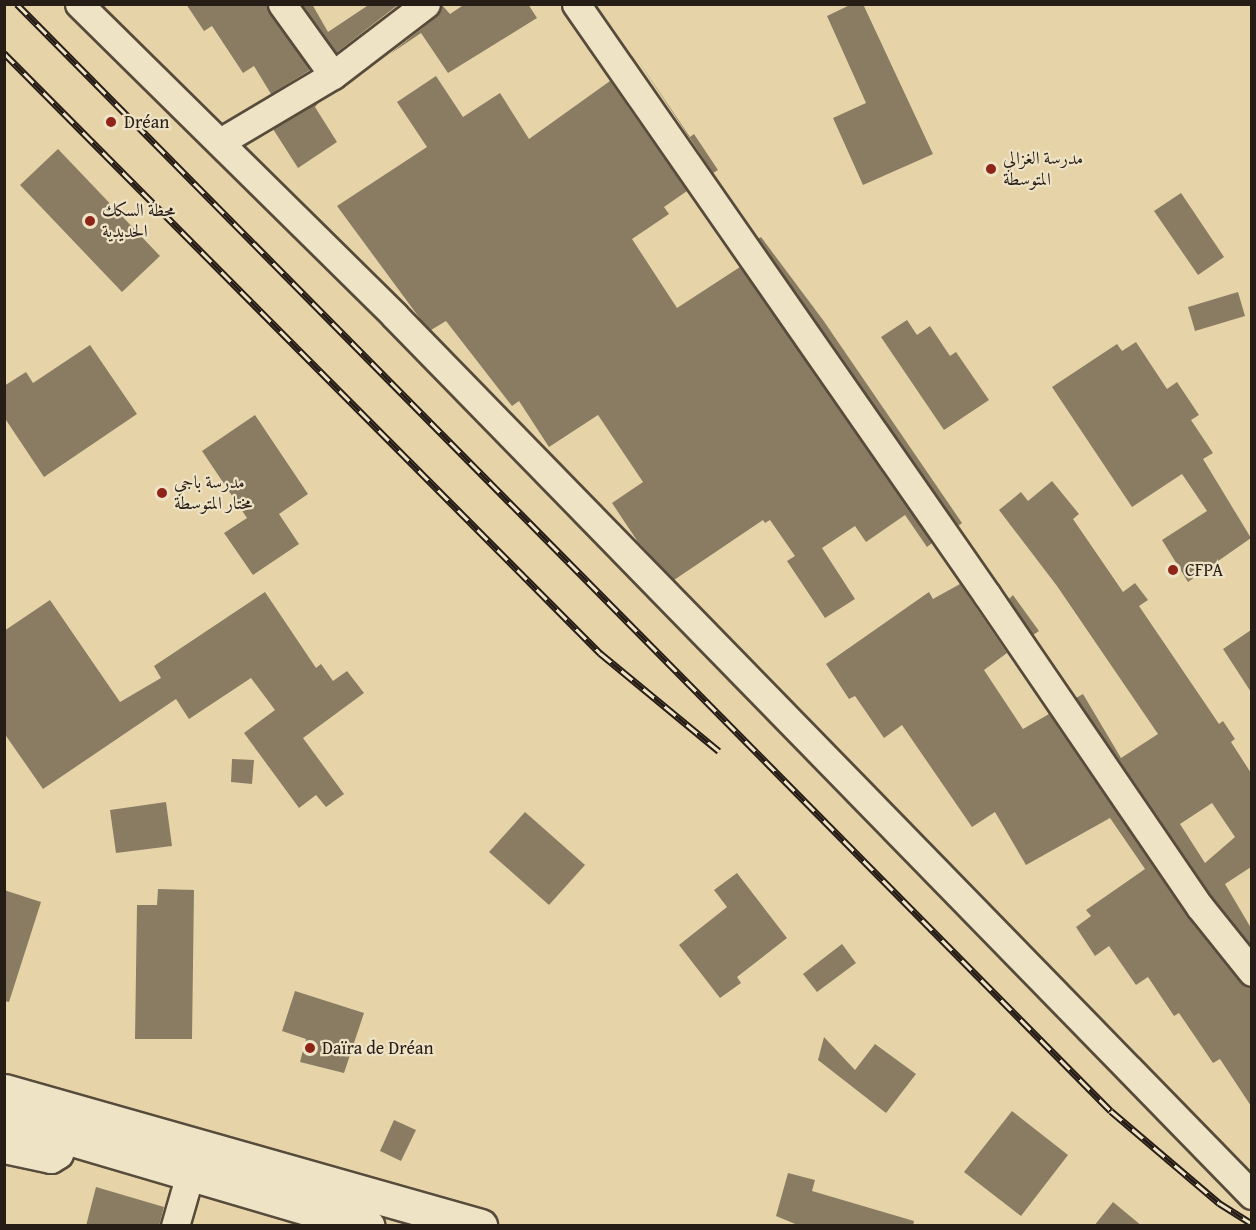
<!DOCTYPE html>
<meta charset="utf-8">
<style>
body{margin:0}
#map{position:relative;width:1256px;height:1230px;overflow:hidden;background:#e6d4a8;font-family:"Gentium Book Plus",Amiri,serif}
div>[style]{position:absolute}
.building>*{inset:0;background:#8a7c62}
.roads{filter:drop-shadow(2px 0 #574b3b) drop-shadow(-2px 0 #574b3b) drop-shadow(0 2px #574b3b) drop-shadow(0 -2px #574b3b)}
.street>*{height:27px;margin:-13.5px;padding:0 13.5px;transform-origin:13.5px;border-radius:13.5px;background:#efe3c6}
.secondary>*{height:33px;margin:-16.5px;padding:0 16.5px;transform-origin:16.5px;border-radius:16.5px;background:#efe3c6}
.rail>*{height:7px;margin-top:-3.5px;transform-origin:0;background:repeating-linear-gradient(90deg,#efe3c6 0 14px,#271d17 0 28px);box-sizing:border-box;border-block:2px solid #271d17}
.dots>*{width:16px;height:16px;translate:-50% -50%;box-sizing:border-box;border:3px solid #efe3c6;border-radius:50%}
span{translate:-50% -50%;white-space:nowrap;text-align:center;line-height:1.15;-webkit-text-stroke:4.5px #efe3c6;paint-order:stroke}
.poi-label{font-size:18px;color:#271d17}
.left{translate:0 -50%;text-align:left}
.frame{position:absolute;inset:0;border:6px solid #271d17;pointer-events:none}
</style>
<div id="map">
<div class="building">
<div style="clip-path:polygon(186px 4px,266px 4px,310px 70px,271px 94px,254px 66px,243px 73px,212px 26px,204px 31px)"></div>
<div style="clip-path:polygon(302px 4px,312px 4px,328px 32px,370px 4px,399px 4px,336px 53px)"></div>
<div style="clip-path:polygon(441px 4px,450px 14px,465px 4px,528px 4px,537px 18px,448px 73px,421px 33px,390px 54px,436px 17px)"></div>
<div style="clip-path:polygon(852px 4px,863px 4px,933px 154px,863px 185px,833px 118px,866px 103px,827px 16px)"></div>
<div style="clip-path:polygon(635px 56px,690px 137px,694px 134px,718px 170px,713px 173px)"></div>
<div style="clip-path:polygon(436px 76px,463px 117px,500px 93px,529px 139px,610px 81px,687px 191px,664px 207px,669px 214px,632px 239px,677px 308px,740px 267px,932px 543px,927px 547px,905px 515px,866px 542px,855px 526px,822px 548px,855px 599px,825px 618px,787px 561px,795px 556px,770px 520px,765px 523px,763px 520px,674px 580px,638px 542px,612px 503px,643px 482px,598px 415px,549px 447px,519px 401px,512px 406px,446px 321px,431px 330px,421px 320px,337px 206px,427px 147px,397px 102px)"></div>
<div style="clip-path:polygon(320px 101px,315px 107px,337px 142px,298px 168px,273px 129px)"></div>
<div style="clip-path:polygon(58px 149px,160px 256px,122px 292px,20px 185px)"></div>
<div style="clip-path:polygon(1181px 193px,1224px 257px,1198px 275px,1154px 211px)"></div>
<div style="clip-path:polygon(761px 237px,823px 320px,962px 523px,958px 526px,758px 239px)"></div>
<div style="clip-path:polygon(1238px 292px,1245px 316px,1195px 331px,1188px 307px)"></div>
<div style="clip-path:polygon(907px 320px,917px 335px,930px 326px,950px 356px,956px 352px,989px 400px,944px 430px,881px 337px)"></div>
<div style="clip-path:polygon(1136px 342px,1167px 389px,1177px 382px,1199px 415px,1191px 420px,1213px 453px,1203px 459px,1251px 538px,1188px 582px,1162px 540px,1207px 511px,1182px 474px,1132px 507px,1052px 387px,1117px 344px,1122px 351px)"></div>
<div style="clip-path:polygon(90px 345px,137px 414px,44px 477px,4px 417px,4px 386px,26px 372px,33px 383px)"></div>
<div style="clip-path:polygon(255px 415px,308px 494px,279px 514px,299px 544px,253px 575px,224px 533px,247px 518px,202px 451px)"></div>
<div style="clip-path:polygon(evenodd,1052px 481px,1079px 514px,1073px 519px,1123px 592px,1135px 583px,1148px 600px,1139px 606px,1219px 724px,1223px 721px,1235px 739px,1231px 742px,1251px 773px,1251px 867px,1225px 884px,1251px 928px,1251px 946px,1213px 898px,1076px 698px,1083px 694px,1121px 758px,1158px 734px,1057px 586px,999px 510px,1021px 492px,1028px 501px,1052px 481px,1212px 803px,1235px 837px,1205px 863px,1180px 824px,1212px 803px)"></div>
<div style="clip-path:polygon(960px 584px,1007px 653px,984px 670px,1023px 729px,1049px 714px,1188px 917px,1240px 982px,1251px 987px,1251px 1106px,1220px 1059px,1213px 1063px,1179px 1013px,1174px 1016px,1148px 977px,1136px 985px,1109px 946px,1095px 956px,1076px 927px,1091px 916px,1086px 910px,1145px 869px,1110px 818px,1026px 865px,995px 812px,972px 827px,902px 725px,884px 738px,855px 696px,849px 699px,826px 664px,929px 592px,933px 599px)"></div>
<div style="clip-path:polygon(265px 592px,316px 668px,321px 664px,333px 681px,347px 671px,364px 693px,303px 738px,344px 794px,326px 807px,316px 795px,299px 808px,244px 733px,275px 710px,251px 678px,189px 719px,176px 699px,43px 789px,4px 733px,4px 631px,50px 600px,120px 702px,161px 678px,154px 666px)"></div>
<div style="clip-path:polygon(1013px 595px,1039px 631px,1033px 635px,1009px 599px)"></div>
<div style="clip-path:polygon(1251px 630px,1251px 692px,1223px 649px)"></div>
<div style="clip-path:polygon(232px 759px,254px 760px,252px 784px,231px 782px)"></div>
<div style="clip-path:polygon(166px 802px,172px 846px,116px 853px,110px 810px)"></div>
<div style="clip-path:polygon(525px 812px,585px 865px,549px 905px,489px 852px)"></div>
<div style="clip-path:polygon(737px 873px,787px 938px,737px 977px,741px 983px,720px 998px,679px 945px,727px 907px,714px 890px)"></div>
<div style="clip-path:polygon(158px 889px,194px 890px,192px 1039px,135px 1039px,137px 905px,157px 905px)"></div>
<div style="clip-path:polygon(4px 890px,41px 902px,9px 1002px,4px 1001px)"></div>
<div style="clip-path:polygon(842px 944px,856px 963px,817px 992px,803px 974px)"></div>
<div style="clip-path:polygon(295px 991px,364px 1013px,344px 1073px,300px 1062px,306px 1039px,282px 1031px)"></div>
<div style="clip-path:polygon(824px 1037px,855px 1070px,875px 1044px,916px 1074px,886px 1113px,818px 1060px)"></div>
<div style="clip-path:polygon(1012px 1111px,1068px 1155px,1021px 1216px,964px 1172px)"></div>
<div style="clip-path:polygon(394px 1120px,416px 1130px,401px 1161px,380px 1151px)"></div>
<div style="clip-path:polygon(788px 1173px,815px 1180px,812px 1191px,914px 1221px,913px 1226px,800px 1226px,776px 1216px)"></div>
<div style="clip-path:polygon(96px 1187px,164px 1207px,159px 1226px,86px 1226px)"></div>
<div style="clip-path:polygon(1113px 1202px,1142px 1226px,1094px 1226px)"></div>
</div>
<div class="roads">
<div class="street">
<div style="left:79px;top:4px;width:443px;rotate:44.6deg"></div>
<div style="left:394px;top:315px;width:1229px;rotate:45.73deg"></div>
<div style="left:282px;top:4px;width:87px;rotate:54.3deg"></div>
<div style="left:576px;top:4px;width:720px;rotate:55.18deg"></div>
<div style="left:987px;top:595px;width:378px;rotate:55.7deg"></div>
<div style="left:1200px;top:907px;width:83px;rotate:51.3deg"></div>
<div style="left:220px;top:142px;width:131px;rotate:-30.7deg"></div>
<div style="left:333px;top:75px;width:117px;rotate:-37.4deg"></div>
<div style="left:4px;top:1149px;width:48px;rotate:12deg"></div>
<div style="left:51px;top:1159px;width:9px;rotate:-32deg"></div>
<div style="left:59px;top:1154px;width:20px;rotate:-70deg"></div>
<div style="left:175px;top:1226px;width:54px;rotate:-73.9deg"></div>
</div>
<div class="secondary">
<div style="left:4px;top:1091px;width:495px;rotate:15.8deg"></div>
<div style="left:4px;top:1119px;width:379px;rotate:16.4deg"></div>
</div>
</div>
<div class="rail">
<div style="left:17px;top:4px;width:1556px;rotate:45.34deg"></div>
<div style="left:1111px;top:1111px;width:142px;rotate:40.4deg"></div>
<div style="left:1219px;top:1203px;width:39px;rotate:32deg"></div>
<div style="left:4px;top:53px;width:846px;rotate:45.19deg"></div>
<div style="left:600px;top:653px;width:154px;rotate:39.5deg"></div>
</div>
<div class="dots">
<div style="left:111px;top:122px;background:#8f2418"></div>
<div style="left:991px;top:169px;background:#8f2418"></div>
<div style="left:90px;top:221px;background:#8f2418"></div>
<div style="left:162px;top:493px;background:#8f2418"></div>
<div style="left:1173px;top:570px;background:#8f2418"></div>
<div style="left:310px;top:1048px;background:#8f2418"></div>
</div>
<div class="poi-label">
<span class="left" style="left:124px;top:122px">Dréan</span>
<span class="left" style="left:1003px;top:169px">مدرسة الغزالي<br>المتوسطة</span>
<span class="left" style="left:102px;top:221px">محطة السكك<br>الحديدية</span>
<span class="left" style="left:174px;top:493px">مدرسة باجي<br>مختار المتوسطة</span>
<span class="left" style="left:1185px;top:570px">CFPA</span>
<span class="left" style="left:322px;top:1048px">Daïra de Dréan</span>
</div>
<div class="frame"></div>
</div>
